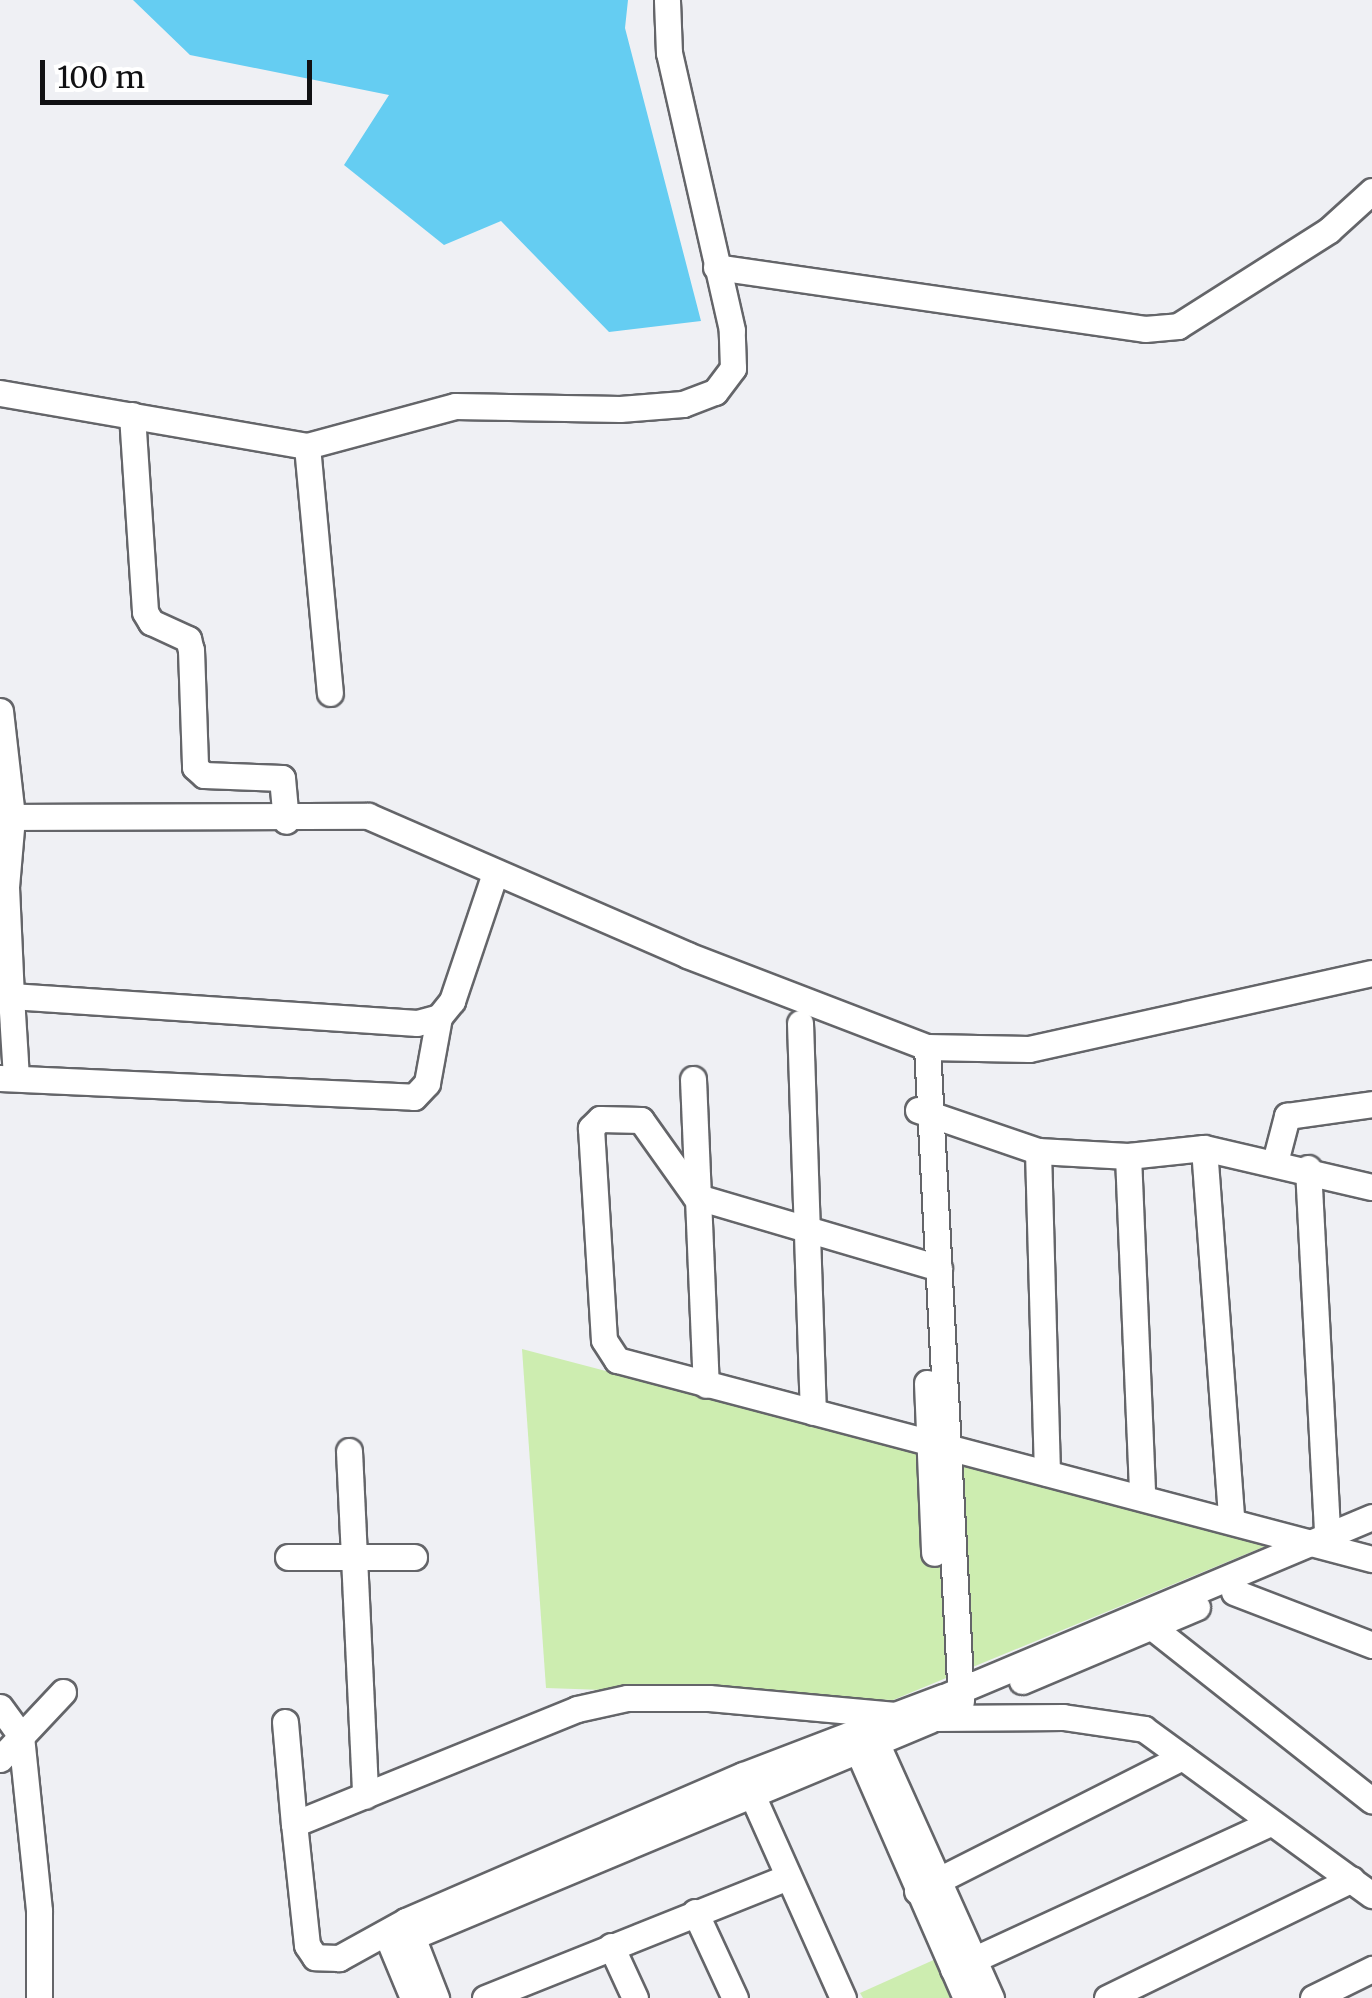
<!DOCTYPE html>
<style>
body{margin:0}
#map{position:relative;width:1372px;height:1998px;overflow:hidden;background:#eff0f4;font-family:Merriweather,serif}
div>[style]{position:absolute}
.green>*{inset:0;background:#cdedb0}
.water>*{inset:0;background:#65cdf2}
.roads{filter:drop-shadow(2px 0 #646569) drop-shadow(-2px 0 #646569) drop-shadow(0 2px #646569) drop-shadow(0 -2px #646569)}
.minor>*{height:25px;margin:-12.5px;padding:0 12.5px;transform-origin:12.5px;border-radius:12.5px;background:#fff}
span{translate:-50% -50%;white-space:nowrap;text-align:center;line-height:1.15;-webkit-text-stroke:9px #fff;paint-order:stroke}
.scale{position:absolute;left:40px;top:60px;width:272px;height:45px;box-sizing:border-box;border:5px solid #111113;border-top:0;padding-left:12px;font-size:30px;line-height:35px;white-space:nowrap;color:#111113;-webkit-text-stroke:8px #fff;paint-order:stroke}
</style>
<div id="map">
<div class="green">
<div style="clip-path:polygon(522px 1349px,1268px 1545px,893px 1700px,546px 1688px)"></div>
<div style="clip-path:polygon(938px 1958px,956px 1998px,863px 1998px,860px 1993px)"></div>
</div>
<div class="water">
<div style="clip-path:polygon(133px 0,628px 0,625px 28px,701px 321px,609px 332px,501px 221px,444px 245px,344px 165px,389px 95px,190px 55px)"></div>
</div>
<div class="roads">
<div class="minor">
<div style="left:716px;top:267px;width:433px;rotate:8.2deg"></div>
<div style="left:1145px;top:329px;width:33px;rotate:-5deg"></div>
<div style="left:1178px;top:326px;width:179px;rotate:-32.4deg"></div>
<div style="left:1329px;top:230px;width:58px;rotate:-42.2deg"></div>
<div style="left:0;top:393px;width:312px;rotate:9.8deg"></div>
<div style="left:307px;top:446px;width:153px;rotate:-15.1deg"></div>
<div style="left:455px;top:406px;width:165px;rotate:1deg"></div>
<div style="left:620px;top:409px;width:63px;rotate:-4.5deg"></div>
<div style="left:683px;top:404px;width:34px;rotate:-21deg"></div>
<div style="left:715px;top:392px;width:30px;rotate:-53deg"></div>
<div style="left:733px;top:368px;width:38px;rotate:-92deg"></div>
<div style="left:732px;top:330px;width:284px;rotate:-102.8deg"></div>
<div style="left:669px;top:53px;width:53px;rotate:-92.2deg"></div>
<div style="left:132px;top:415px;width:197px;rotate:86.2deg"></div>
<div style="left:145px;top:612px;width:12px;rotate:59deg"></div>
<div style="left:151px;top:622px;width:41px;rotate:24.7deg"></div>
<div style="left:188px;top:639px;width:11px;rotate:75deg"></div>
<div style="left:191px;top:650px;width:117px;rotate:88deg"></div>
<div style="left:195px;top:767px;width:12px;rotate:42deg"></div>
<div style="left:204px;top:775px;width:78px;rotate:2.2deg"></div>
<div style="left:282px;top:778px;width:43px;rotate:84.7deg"></div>
<div style="left:307px;top:446px;width:248px;rotate:84.7deg"></div>
<div style="left:0;top:711px;width:107px;rotate:83.5deg"></div>
<div style="left:12px;top:817px;width:70px;rotate:94.9deg"></div>
<div style="left:6px;top:887px;width:109px;rotate:87.4deg"></div>
<div style="left:11px;top:996px;width:407px;rotate:3.8deg"></div>
<div style="left:417px;top:1023px;width:23px;rotate:-15deg"></div>
<div style="left:439px;top:1017px;width:21px;rotate:-51deg"></div>
<div style="left:452px;top:1001px;width:132px;rotate:-71.4deg"></div>
<div style="left:12px;top:817px;width:356px;rotate:-0.2deg"></div>
<div style="left:368px;top:816px;width:348px;rotate:23.5deg"></div>
<div style="left:687px;top:955px;width:257px;rotate:21deg"></div>
<div style="left:927px;top:1047px;width:102px;rotate:1.1deg"></div>
<div style="left:1029px;top:1049px;width:351px;rotate:-12.5deg"></div>
<div style="left:0;top:996px;width:11px"></div>
<div style="left:11px;top:996px;width:82px;rotate:86.5deg"></div>
<div style="left:800px;top:1023px;width:389px;rotate:88.1deg"></div>
<div style="left:927px;top:1047px;width:655px;rotate:87.02deg"></div>
<div style="left:0;top:1078px;width:414px;rotate:2.6deg"></div>
<div style="left:414px;top:1097px;width:19px;rotate:-47deg"></div>
<div style="left:427px;top:1083px;width:67px;rotate:-79.7deg"></div>
<div style="left:693px;top:1079px;width:306px;rotate:87.6deg"></div>
<div style="left:918px;top:1110px;width:127px;rotate:18.9deg"></div>
<div style="left:1038px;top:1151px;width:90px;rotate:3.2deg"></div>
<div style="left:1128px;top:1156px;width:76px;rotate:-6deg"></div>
<div style="left:1204px;top:1148px;width:172px;rotate:13.1deg"></div>
<div style="left:1204px;top:1148px;width:371px;rotate:85.8deg"></div>
<div style="left:1038px;top:1151px;width:322px;rotate:88.4deg"></div>
<div style="left:1128px;top:1156px;width:341px;rotate:87.6deg"></div>
<div style="left:1275px;top:1162px;width:48px;rotate:-75.4deg"></div>
<div style="left:1287px;top:1116px;width:86px;rotate:-8deg"></div>
<div style="left:1308px;top:1168px;width:367px;rotate:87deg"></div>
<div style="left:939px;top:1268px;width:254px;rotate:-163.6deg"></div>
<div style="left:695px;top:1196px;width:93px;rotate:-125.4deg"></div>
<div style="left:641px;top:1120px;width:41px;rotate:-178.6deg"></div>
<div style="left:600px;top:1119px;width:13px;rotate:135deg"></div>
<div style="left:591px;top:1128px;width:212px;rotate:86.5deg"></div>
<div style="left:604px;top:1340px;width:24px;rotate:57deg"></div>
<div style="left:617px;top:1360px;width:781px;rotate:14.77deg"></div>
<div style="left:927px;top:1383px;width:170px;rotate:87.6deg"></div>
<div style="left:349px;top:1451px;width:345px;rotate:87.3deg"></div>
<div style="left:1372px;top:1517px;width:465px;rotate:157.2deg"></div>
<div style="left:943px;top:1697px;width:51px;rotate:159.4deg"></div>
<div style="left:895px;top:1715px;width:29px;rotate:155deg"></div>
<div style="left:869px;top:1727px;width:135px;rotate:159.1deg"></div>
<div style="left:743px;top:1775px;width:367px;rotate:156.6deg"></div>
<div style="left:406px;top:1921px;width:77px;rotate:151.1deg"></div>
<div style="left:339px;top:1958px;width:24px;rotate:-178deg"></div>
<div style="left:315px;top:1957px;width:14px;rotate:-124deg"></div>
<div style="left:307px;top:1945px;width:122px;rotate:-96.1deg"></div>
<div style="left:294px;top:1824px;width:305px;rotate:-22.1deg"></div>
<div style="left:577px;top:1709px;width:51px;rotate:-12.4deg"></div>
<div style="left:627px;top:1698px;width:82px"></div>
<div style="left:709px;top:1698px;width:187px;rotate:5.2deg"></div>
<div style="left:895px;top:1715px;width:39px;rotate:4deg"></div>
<div style="left:934px;top:1718px;width:129px;rotate:-0.4deg"></div>
<div style="left:1063px;top:1717px;width:82px;rotate:8.4deg"></div>
<div style="left:1144px;top:1729px;width:282px;rotate:36.1deg"></div>
<div style="left:288px;top:1557px;width:126px"></div>
<div style="left:1234px;top:1592px;width:148px;rotate:21deg"></div>
<div style="left:1152px;top:1627px;width:280px;rotate:38.3deg"></div>
<div style="left:1022px;top:1681px;width:190px;rotate:-22.9deg"></div>
<div style="left:0;top:1707px;width:36px;rotate:54deg"></div>
<div style="left:21px;top:1736px;width:176px;rotate:84.1deg"></div>
<div style="left:39px;top:1911px;width:87px;rotate:90deg"></div>
<div style="left:285px;top:1722px;width:102px;rotate:85deg"></div>
<div style="left:871px;top:1731px;width:293px;rotate:65.8deg"></div>
<div style="left:852px;top:1737px;width:285px;rotate:66.4deg"></div>
<div style="left:0;top:1759px;width:92px;rotate:-46.8deg"></div>
<div style="left:745px;top:1779px;width:240px;rotate:65.9deg"></div>
<div style="left:917px;top:1891px;width:297px;rotate:-26.8deg"></div>
<div style="left:695px;top:1912px;width:95px;rotate:65.1deg"></div>
<div style="left:406px;top:1921px;width:83px;rotate:68.7deg"></div>
<div style="left:386px;top:1933px;width:70px;rotate:67.4deg"></div>
<div style="left:395px;top:1944px;width:580px;rotate:-22.72deg"></div>
<div style="left:611px;top:1946px;width:57px;rotate:65.2deg"></div>
<div style="left:953px;top:1969px;width:350px;rotate:-24.7deg"></div>
<div style="left:485px;top:1998px;width:323px;rotate:-21.8deg"></div>
<div style="left:1107px;top:1998px;width:272px;rotate:-25.9deg"></div>
<div style="left:1313px;top:1998px;width:66px;rotate:-26.2deg"></div>
</div>
</div>
<div class="scale">100 m</div>
</div>
